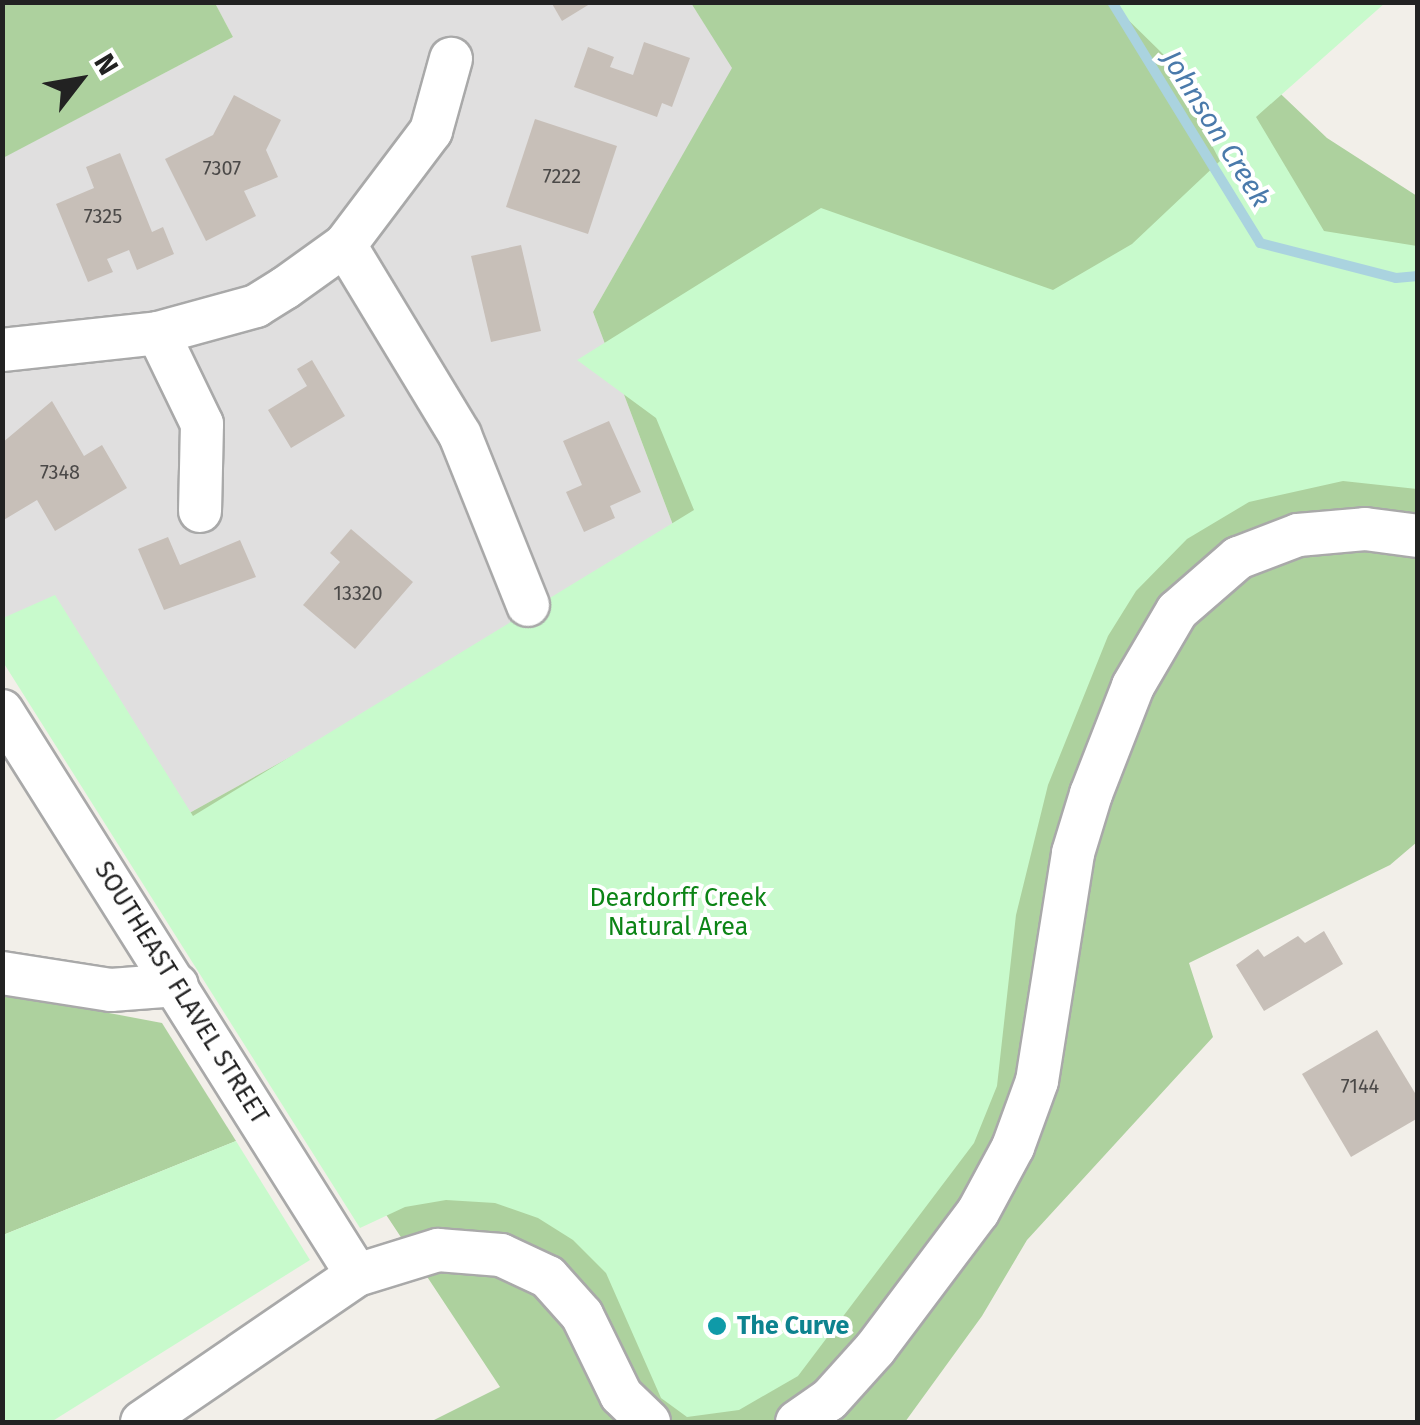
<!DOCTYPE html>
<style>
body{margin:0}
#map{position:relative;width:1420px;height:1425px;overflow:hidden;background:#f2efe9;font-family:"Fira Sans",sans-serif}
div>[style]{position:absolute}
.residential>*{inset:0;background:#e0dfdf}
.forest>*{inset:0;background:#add19e}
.park>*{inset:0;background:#c8facc}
.stream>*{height:10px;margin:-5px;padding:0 5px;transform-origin:5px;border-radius:5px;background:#aad3df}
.building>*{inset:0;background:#c7bfb8}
.roads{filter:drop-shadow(2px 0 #a9a9a9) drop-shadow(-2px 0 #a9a9a9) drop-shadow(0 2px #a9a9a9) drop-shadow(0 -2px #a9a9a9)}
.minor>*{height:42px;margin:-21px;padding:0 21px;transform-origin:21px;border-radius:21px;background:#fff}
.dots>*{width:28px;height:28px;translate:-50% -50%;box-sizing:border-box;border:5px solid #fff;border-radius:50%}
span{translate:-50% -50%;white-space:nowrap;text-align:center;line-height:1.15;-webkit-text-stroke:8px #fff;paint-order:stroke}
.number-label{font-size:20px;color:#4b4948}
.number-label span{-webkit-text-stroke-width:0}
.park-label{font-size:25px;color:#0c8416}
.street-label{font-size:25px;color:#222}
.culture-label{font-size:25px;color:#0d838f;font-weight:700}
.left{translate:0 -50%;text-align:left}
.water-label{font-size:28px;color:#4a7aab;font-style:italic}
.frame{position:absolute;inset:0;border:5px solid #222;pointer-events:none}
.north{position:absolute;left:30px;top:30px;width:100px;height:100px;-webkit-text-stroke:8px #fff;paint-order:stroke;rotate:59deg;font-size:28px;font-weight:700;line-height:40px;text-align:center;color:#222}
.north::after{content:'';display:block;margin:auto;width:35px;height:45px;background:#222;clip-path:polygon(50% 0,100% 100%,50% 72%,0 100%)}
</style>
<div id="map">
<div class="residential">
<div style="clip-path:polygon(215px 3px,691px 3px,733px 68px,593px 312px,679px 541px,139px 841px,3px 652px,2px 158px,233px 37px)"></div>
</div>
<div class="forest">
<div style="clip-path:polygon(3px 2px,215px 3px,233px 37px,3px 158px)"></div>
<div style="clip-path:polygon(691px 3px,1185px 3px,1327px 138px,1417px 196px,1417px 842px,1390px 865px,1189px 963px,1213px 1037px,1027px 1240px,982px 1316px,905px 1422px,430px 1422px,500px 1387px,139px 841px,679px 541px,593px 312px,732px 68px)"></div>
<div style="clip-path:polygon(3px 993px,162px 1023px,236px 1141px,3px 1235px)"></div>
</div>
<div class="park">
<div style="clip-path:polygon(1111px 3px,1385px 3px,1256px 117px,1324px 231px,1417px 246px,1417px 489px,1343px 481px,1249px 502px,1187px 539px,1136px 591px,1108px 636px,1048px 785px,1016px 915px,997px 1086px,974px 1143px,798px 1376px,739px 1410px,687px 1417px,661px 1398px,606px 1273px,573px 1240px,538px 1218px,495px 1203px,446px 1200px,405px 1207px,360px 1228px,3px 662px,3px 618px,55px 595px,193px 816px,694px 510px,656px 418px,577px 360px,821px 208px,1053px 290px,1132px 244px,1220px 161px,1167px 58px)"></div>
<div style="clip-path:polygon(236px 1141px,310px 1260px,51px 1422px,3px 1422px,3px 1235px)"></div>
</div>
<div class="stream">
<div style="left:1112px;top:2px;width:283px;rotate:58.4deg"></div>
<div style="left:1260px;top:243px;width:140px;rotate:14.4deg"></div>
<div style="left:1396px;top:278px;width:22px;rotate:-5deg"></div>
</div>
<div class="building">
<div style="clip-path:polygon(551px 2px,593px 2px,562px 21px)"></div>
<div style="clip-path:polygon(644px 42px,690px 58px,672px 107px,662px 103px,657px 117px,574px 87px,588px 47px,614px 57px,610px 67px,633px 75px)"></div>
<div style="clip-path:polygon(234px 95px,281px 120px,266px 150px,278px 177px,244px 191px,256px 216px,206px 241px,165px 159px,213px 135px)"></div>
<div style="clip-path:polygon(535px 119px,617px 146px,588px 234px,506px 207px)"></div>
<div style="clip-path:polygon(120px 153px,152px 232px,163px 227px,174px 254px,137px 270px,129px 250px,107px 259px,113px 272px,88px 282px,56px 204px,94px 188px,86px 167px)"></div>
<div style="clip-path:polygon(521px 245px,541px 331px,491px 342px,471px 256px)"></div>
<div style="clip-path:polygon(312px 360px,345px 416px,291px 448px,268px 410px,307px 386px,297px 369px)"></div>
<div style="clip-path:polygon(52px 401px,84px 456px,102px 445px,127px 488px,55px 531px,37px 500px,2px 521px,2px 443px)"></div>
<div style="clip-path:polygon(609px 421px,641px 492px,610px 506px,615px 518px,584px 532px,566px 492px,582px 485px,563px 441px)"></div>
<div style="clip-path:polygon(351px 529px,413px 582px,355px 649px,303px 605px,340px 562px,330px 553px)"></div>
<div style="clip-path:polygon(168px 537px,180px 565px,240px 540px,256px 577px,164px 610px,138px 549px)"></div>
<div style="clip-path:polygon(1324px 931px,1343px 964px,1264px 1011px,1236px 965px,1258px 949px,1264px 957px,1298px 936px,1305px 943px)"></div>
<div style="clip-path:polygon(1377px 1030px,1418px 1098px,1418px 1118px,1351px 1157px,1302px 1074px)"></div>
</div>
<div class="roads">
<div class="minor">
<div style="left:345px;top:245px;width:222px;rotate:58.8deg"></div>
<div style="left:460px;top:435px;width:183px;rotate:68.2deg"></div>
<div style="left:158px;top:333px;width:101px;rotate:64.2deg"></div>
<div style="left:202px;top:424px;width:87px;rotate:91.3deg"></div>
<div style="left:2px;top:350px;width:157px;rotate:-6.2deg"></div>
<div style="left:158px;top:333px;width:102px;rotate:-15.4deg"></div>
<div style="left:256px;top:306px;width:34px;rotate:-32deg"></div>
<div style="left:285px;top:288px;width:74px;rotate:-35.6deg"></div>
<div style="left:345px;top:245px;width:143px;rotate:-53deg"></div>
<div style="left:431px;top:131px;width:75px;rotate:-74.5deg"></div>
<div style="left:2px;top:711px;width:666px;rotate:57.81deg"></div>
<div style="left:2px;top:973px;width:110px;rotate:8.9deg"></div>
<div style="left:111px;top:990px;width:66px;rotate:-4.3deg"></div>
<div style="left:142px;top:1422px;width:260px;rotate:-34.4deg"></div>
<div style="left:357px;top:1275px;width:85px;rotate:-17.2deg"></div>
<div style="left:438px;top:1250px;width:63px;rotate:4.5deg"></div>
<div style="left:501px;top:1255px;width:52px;rotate:25.1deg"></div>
<div style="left:548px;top:1277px;width:51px;rotate:48.2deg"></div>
<div style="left:582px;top:1315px;width:89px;rotate:64deg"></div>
<div style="left:621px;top:1395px;width:39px;rotate:44deg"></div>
<div style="left:797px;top:1422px;width:39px;rotate:-35deg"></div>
<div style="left:829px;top:1400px;width:69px;rotate:-48deg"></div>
<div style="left:875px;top:1349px;width:171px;rotate:-53.1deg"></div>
<div style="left:978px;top:1212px;width:74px;rotate:-61.7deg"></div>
<div style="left:1013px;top:1147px;width:70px;rotate:-70deg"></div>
<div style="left:1037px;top:1081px;width:231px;rotate:-81deg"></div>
<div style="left:1073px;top:853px;width:62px;rotate:-73deg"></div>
<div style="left:1091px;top:794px;width:116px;rotate:-68.7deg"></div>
<div style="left:1133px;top:686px;width:87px;rotate:-59.6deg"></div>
<div style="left:1177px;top:611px;width:81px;rotate:-41deg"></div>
<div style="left:1238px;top:558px;width:64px;rotate:-21deg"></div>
<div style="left:1298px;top:535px;width:67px;rotate:-5.1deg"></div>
<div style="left:1365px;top:529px;width:53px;rotate:7.5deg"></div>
</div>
</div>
<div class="dots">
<div style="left:717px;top:1326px;background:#0f9aa8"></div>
</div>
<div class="number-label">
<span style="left:222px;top:168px">7307</span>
<span style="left:562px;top:176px">7222</span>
<span style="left:103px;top:216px">7325</span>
<span style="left:60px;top:472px">7348</span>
<span style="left:358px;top:593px">13320</span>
<span style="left:1360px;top:1086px">7144</span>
</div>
<div class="park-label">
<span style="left:678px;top:913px">Deardorff Creek<br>Natural Area</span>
</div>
<div class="street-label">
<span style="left:181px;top:993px;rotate:58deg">SOUTHEAST FLAVEL STREET</span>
</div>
<div class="culture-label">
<span class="left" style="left:737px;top:1326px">The Curve</span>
</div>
<div class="water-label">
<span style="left:1216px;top:129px;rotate:58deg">Johnson Creek</span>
</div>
<div class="frame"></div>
<div class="north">N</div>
</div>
